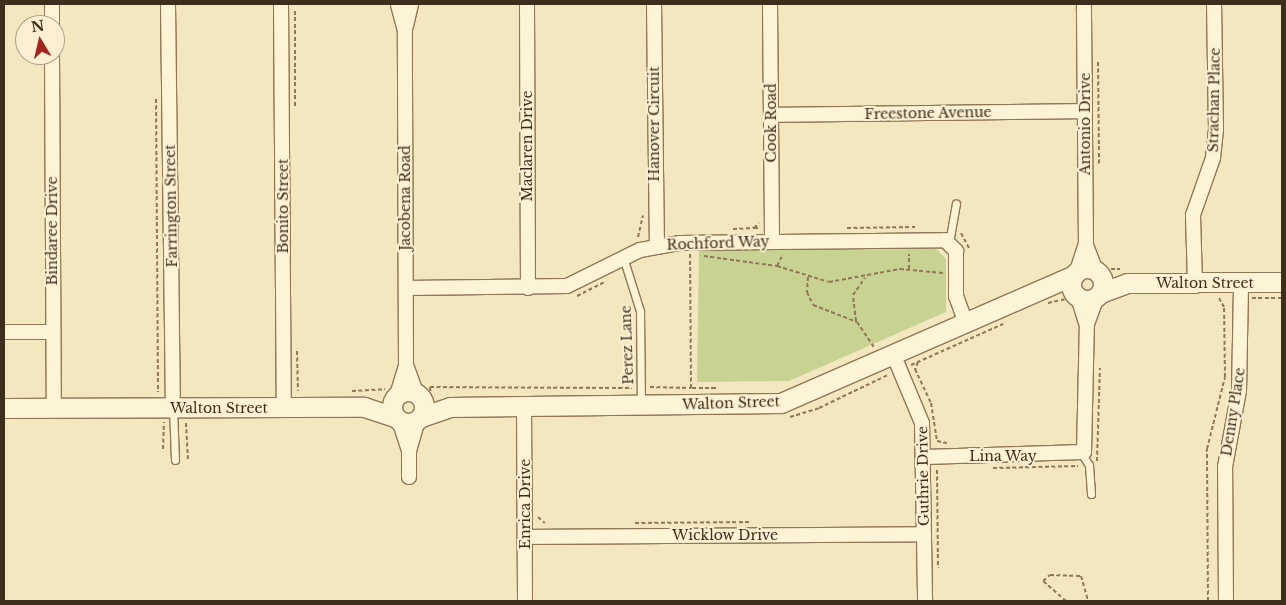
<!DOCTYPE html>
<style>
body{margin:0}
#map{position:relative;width:1286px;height:605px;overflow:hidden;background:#f3e7c0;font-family:"Libre Baskerville",serif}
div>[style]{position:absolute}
.green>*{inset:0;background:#c8d393}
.path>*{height:2px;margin-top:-1px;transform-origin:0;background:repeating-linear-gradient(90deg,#8f7756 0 4px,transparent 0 6.5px)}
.roads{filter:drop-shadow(1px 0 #8f7756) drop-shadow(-1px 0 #8f7756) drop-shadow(0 1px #8f7756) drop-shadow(0 -1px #8f7756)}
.lane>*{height:7px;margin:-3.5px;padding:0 3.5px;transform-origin:3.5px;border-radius:3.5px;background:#fdf3d5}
.street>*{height:14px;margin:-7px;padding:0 7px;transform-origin:7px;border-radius:7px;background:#fdf3d5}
.secondary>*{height:19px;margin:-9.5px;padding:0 9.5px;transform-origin:9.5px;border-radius:9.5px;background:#fdf3d5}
.secondary>.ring{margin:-9.5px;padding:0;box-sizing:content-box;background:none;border:19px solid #fdf3d5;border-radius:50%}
span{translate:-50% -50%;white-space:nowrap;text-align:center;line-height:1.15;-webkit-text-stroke:4px #faf0d1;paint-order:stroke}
.street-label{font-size:14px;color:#3d2e1c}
.frame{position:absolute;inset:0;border:5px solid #3d2e1c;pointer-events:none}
.north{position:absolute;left:15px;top:15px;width:50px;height:50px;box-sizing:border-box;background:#faf0d1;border:1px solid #aea289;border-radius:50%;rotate:351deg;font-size:14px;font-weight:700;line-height:20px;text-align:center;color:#3d2e1c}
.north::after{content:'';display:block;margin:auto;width:18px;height:22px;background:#a5251e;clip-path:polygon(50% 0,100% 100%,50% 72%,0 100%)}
</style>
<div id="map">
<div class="green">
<div style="clip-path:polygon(936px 249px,946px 259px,946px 312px,789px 381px,697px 382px,699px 250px)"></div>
</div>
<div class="path">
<div style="left:295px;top:11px;width:95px;rotate:90deg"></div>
<div style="left:1098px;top:62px;width:103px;rotate:89.4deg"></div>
<div style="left:156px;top:99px;width:293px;rotate:89.6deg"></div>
<div style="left:754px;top:228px;width:6px"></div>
<div style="left:847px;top:228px;width:68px;rotate:-0.8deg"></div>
<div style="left:733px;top:229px;width:21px;rotate:-3deg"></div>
<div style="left:754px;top:228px;width:7px;rotate:-45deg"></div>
<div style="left:961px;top:233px;width:17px;rotate:62deg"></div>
<div style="left:638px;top:237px;width:22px;rotate:-77deg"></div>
<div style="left:704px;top:256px;width:74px;rotate:7.8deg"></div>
<div style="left:777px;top:266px;width:13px;rotate:-63deg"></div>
<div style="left:777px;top:266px;width:54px;rotate:17.1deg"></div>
<div style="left:829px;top:282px;width:72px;rotate:-10.4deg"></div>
<div style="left:900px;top:269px;width:43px;rotate:5.3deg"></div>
<div style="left:909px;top:269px;width:15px;rotate:-90deg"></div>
<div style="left:1111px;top:269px;width:9px"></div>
<div style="left:808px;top:277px;width:15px;rotate:94deg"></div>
<div style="left:807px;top:292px;width:14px;rotate:65deg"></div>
<div style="left:813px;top:305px;width:47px;rotate:21.1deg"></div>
<div style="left:857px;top:322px;width:30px;rotate:56deg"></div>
<div style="left:577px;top:296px;width:30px;rotate:-27deg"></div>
<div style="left:1252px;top:298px;width:30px"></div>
<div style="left:1048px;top:303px;width:17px;rotate:-13deg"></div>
<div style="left:856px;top:321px;width:26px;rotate:-97deg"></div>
<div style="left:853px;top:295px;width:21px;rotate:-55deg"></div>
<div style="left:297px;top:351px;width:40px;rotate:88.6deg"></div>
<div style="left:918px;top:362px;width:8px;rotate:113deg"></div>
<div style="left:915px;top:369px;width:38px;rotate:65deg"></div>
<div style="left:931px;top:403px;width:38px;rotate:81deg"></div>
<div style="left:937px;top:441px;width:10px;rotate:11deg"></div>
<div style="left:911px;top:365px;width:101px;rotate:-24deg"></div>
<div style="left:430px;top:387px;width:202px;rotate:0.3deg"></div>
<div style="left:430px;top:387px;width:10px;rotate:84deg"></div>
<div style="left:650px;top:387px;width:41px;rotate:1.4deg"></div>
<div style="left:691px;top:388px;width:134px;rotate:-90.4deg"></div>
<div style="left:692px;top:388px;width:25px"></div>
<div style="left:352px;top:391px;width:33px;rotate:-3deg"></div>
<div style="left:790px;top:417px;width:30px;rotate:-17deg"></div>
<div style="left:819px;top:408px;width:76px;rotate:-25.6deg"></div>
<div style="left:186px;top:423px;width:39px;rotate:87deg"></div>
<div style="left:163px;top:449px;width:27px;rotate:-88deg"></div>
<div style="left:1097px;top:461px;width:93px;rotate:-88.2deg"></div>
<div style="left:993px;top:468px;width:85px;rotate:-1.3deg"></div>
<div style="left:937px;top:470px;width:98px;rotate:89.4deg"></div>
<div style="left:538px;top:517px;width:9px;rotate:41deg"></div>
<div style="left:635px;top:523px;width:117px;rotate:-0.5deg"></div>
<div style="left:1066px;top:601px;width:30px;rotate:-139deg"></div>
<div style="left:1043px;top:581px;width:9px;rotate:-41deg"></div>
<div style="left:1050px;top:575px;width:31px;rotate:2deg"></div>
<div style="left:1081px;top:576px;width:26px;rotate:74deg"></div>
<div style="left:1208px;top:601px;width:152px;rotate:-90.4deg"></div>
<div style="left:1207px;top:449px;width:74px;rotate:-76deg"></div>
<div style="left:1225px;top:377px;width:70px;rotate:-90.8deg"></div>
<div style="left:1224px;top:307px;width:10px;rotate:-119deg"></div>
</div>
<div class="roads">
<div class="lane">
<div style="left:949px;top:243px;width:40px;rotate:-80deg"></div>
<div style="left:623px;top:257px;width:57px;rotate:72.5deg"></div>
<div style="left:640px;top:311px;width:92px;rotate:89.4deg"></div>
<div style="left:173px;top:408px;width:52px;rotate:87.8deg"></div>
<div style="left:1082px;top:454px;width:13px;rotate:58deg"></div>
<div style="left:1089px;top:465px;width:29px;rotate:86deg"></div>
</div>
<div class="street">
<div style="left:52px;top:4px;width:21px;rotate:90deg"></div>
<div style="left:168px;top:4px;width:403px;rotate:89.3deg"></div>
<div style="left:281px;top:4px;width:404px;rotate:89.6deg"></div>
<div style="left:527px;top:4px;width:284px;rotate:89.8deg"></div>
<div style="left:654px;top:4px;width:241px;rotate:89.3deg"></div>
<div style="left:770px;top:4px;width:238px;rotate:89.5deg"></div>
<div style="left:406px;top:26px;width:23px;rotate:-77deg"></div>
<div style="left:52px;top:55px;width:352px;rotate:89.7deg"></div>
<div style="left:771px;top:115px;width:314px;rotate:-0.7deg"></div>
<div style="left:1086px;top:245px;width:28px;rotate:69deg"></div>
<div style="left:1077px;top:271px;width:28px;rotate:-72deg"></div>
<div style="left:1086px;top:244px;width:240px;rotate:-90.5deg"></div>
<div style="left:1195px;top:283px;width:68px;rotate:-91.7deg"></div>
<div style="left:1193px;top:215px;width:60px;rotate:-70.7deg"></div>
<div style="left:1213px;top:158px;width:29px;rotate:-84deg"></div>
<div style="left:1216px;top:129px;width:125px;rotate:-90.9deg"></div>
<div style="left:406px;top:288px;width:161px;rotate:-0.7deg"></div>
<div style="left:567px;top:286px;width:81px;rotate:-26.3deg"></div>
<div style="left:640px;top:250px;width:41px;rotate:-9.9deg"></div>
<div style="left:680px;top:243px;width:265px;rotate:-0.6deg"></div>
<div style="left:945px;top:240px;width:16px;rotate:45deg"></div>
<div style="left:956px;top:251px;width:45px;rotate:90deg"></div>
<div style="left:956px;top:296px;width:30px;rotate:70deg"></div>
<div style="left:1078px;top:297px;width:27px;rotate:73deg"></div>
<div style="left:4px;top:332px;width:49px"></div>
<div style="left:894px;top:356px;width:73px;rotate:67.3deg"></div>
<div style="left:922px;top:423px;width:178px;rotate:89deg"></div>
<div style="left:406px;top:365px;width:30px;rotate:70deg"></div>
<div style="left:397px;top:395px;width:31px;rotate:-73deg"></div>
<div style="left:406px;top:365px;width:334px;rotate:-90.2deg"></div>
<div style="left:405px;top:31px;width:28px;rotate:-105deg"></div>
<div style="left:524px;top:406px;width:195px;rotate:89.7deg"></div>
<div style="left:399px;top:420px;width:33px;rotate:72deg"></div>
<div style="left:924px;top:457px;width:160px;rotate:-1.8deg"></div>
<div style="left:1084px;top:452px;width:128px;rotate:-88.7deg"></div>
<div style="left:1087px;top:324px;width:29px;rotate:-70deg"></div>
<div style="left:409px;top:477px;width:26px;rotate:-90deg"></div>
<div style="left:409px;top:451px;width:32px;rotate:-74deg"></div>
<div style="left:525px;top:537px;width:399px;rotate:-0.4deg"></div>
<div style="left:1226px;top:601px;width:134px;rotate:-90.4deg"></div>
<div style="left:1225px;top:467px;width:77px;rotate:-79.6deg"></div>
<div style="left:1239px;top:391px;width:108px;rotate:-88.9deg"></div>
</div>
<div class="secondary">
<div class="ring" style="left:1071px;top:268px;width:13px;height:13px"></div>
<div style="left:1100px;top:293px;width:29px;rotate:-20deg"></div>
<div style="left:1127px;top:283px;width:155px;rotate:-0.4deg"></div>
<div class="ring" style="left:392px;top:391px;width:13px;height:13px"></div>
<div style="left:4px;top:408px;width:360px;rotate:-0.2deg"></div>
<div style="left:364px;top:407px;width:33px;rotate:18deg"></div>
<div style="left:421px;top:417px;width:31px;rotate:-19deg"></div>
<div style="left:450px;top:407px;width:331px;rotate:-0.7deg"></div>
<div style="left:781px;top:403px;width:320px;rotate:-23.6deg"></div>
</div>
</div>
<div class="street-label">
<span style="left:1214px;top:100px;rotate:-89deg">Strachan Place</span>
<span style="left:928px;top:113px;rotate:-1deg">Freestone Avenue</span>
<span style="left:771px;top:123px;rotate:-90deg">Cook Road</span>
<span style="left:654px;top:124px;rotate:-90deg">Hanover Circuit</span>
<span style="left:1085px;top:124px;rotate:-90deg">Antonio Drive</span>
<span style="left:527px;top:146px;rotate:-90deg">Maclaren Drive</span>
<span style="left:405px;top:198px;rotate:-90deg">Jacobena Road</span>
<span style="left:171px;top:206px;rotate:-91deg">Farrington Street</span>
<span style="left:283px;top:206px;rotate:-90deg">Bonito Street</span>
<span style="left:52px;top:231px;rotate:-90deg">Bindaree Drive</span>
<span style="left:718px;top:243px;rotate:-2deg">Rochford Way</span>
<span style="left:1205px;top:283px">Walton Street</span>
<span style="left:627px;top:345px;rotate:-92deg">Perez Lane</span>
<span style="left:731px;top:403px;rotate:-2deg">Walton Street</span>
<span style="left:219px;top:408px">Walton Street</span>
<span style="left:1233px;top:412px;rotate:-81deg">Denny Place</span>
<span style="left:1003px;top:456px">Lina Way</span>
<span style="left:923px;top:476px;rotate:-91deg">Guthrie Drive</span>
<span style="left:525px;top:504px;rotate:-90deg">Enrica Drive</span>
<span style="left:725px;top:535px">Wicklow Drive</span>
</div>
<div class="frame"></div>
<div class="north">N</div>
</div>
